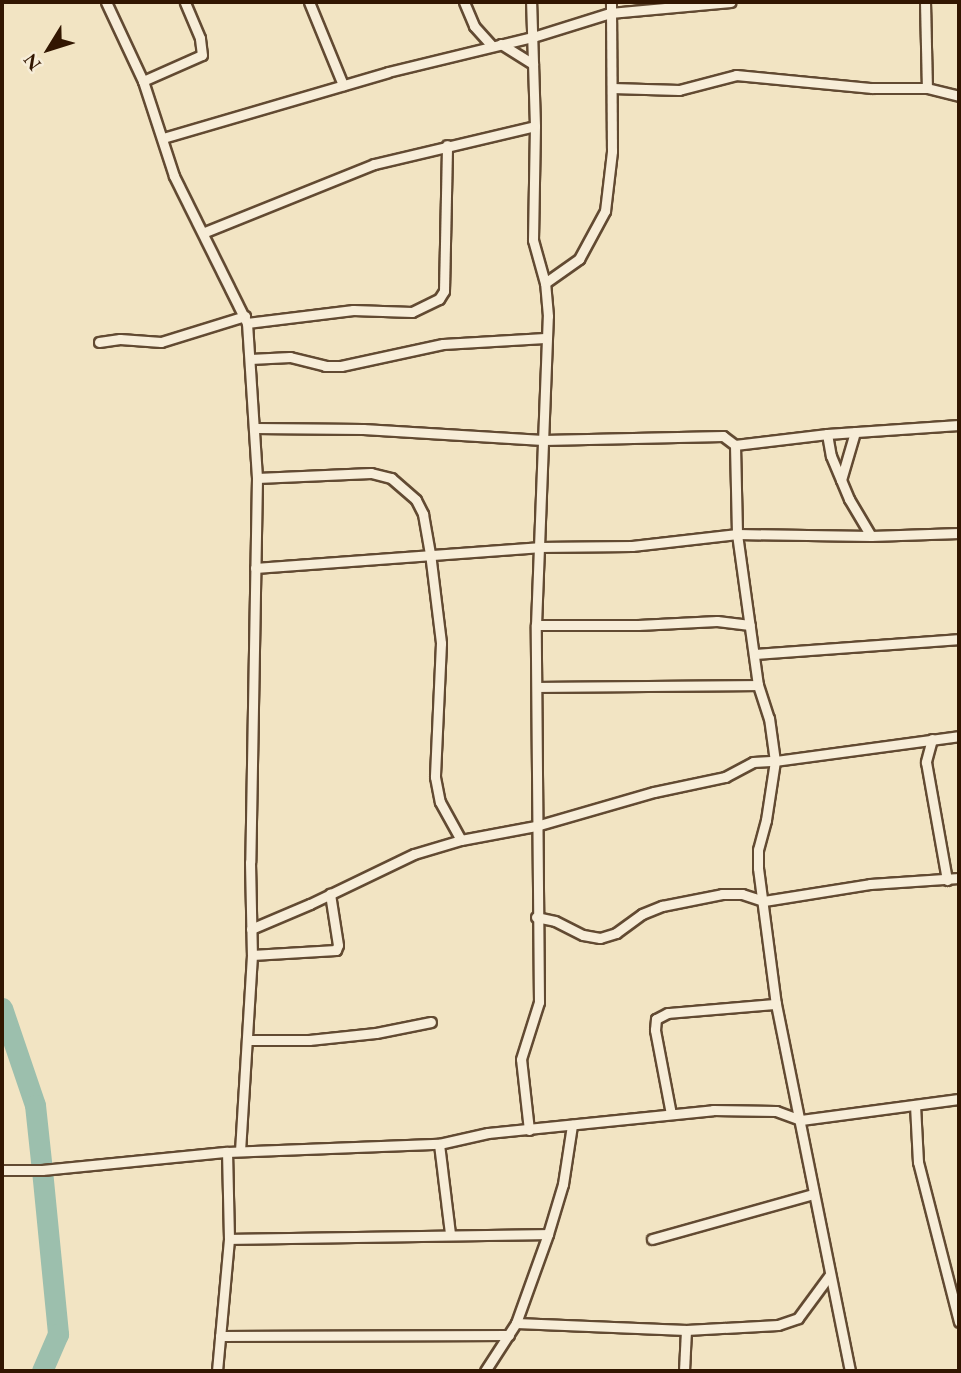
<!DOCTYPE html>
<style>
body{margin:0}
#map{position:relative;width:961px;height:1373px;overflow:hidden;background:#f2e4c3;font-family:"EB Garamond",serif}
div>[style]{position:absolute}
.river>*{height:21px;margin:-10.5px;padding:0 10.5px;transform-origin:10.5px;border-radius:10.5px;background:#9cbfad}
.roads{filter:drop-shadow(2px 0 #624a32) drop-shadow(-2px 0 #624a32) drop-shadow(0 2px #624a32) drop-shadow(0 -2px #624a32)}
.minor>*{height:9px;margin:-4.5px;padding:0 4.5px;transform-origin:4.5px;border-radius:4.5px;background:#f7edd8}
span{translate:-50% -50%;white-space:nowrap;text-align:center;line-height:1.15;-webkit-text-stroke:7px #f7edd8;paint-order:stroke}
.frame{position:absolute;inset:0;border:4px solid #321601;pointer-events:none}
.north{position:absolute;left:14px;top:14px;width:70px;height:70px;-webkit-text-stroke:5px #f7edd8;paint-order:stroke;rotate:232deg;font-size:19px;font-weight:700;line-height:28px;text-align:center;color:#321601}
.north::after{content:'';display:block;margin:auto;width:24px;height:32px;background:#321601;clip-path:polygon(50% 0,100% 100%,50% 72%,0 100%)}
</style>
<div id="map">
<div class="river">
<div style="left:2px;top:1008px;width:102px;rotate:71.2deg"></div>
<div style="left:35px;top:1105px;width:65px;rotate:83.9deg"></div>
<div style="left:42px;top:1170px;width:165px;rotate:84.4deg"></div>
<div style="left:58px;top:1334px;width:40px;rotate:113.4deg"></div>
</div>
<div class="roads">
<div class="minor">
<div style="left:106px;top:2px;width:87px;rotate:64.9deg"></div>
<div style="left:143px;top:81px;width:100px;rotate:71.9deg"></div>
<div style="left:174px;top:176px;width:164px;rotate:63.6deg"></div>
<div style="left:247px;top:323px;width:155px;rotate:86.3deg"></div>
<div style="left:257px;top:478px;width:384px;rotate:91deg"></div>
<div style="left:250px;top:862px;width:93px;rotate:88.8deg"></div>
<div style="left:252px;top:955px;width:196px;rotate:93.5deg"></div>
<div style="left:309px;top:2px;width:90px;rotate:67.7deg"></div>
<div style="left:464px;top:2px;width:26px;rotate:67deg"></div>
<div style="left:474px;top:26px;width:25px;rotate:48deg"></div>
<div style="left:925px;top:2px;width:86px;rotate:88.7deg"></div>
<div style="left:501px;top:44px;width:38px;rotate:32deg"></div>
<div style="left:143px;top:81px;width:64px;rotate:-23.8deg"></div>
<div style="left:202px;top:55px;width:17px;rotate:-97deg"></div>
<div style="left:200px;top:38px;width:39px;rotate:-113deg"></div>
<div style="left:612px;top:88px;width:67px;rotate:1.7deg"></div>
<div style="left:679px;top:90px;width:59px;rotate:-14.7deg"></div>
<div style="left:736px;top:75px;width:137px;rotate:5.5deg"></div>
<div style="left:872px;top:88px;width:55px"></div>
<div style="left:927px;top:88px;width:33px;rotate:14deg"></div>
<div style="left:163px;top:138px;width:234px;rotate:-16.3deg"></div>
<div style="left:388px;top:72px;width:149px;rotate:-13.6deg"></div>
<div style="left:533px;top:37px;width:81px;rotate:-17.3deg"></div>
<div style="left:610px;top:13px;width:121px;rotate:-5.2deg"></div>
<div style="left:205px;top:232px;width:182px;rotate:-21.9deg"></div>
<div style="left:374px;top:164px;width:165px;rotate:-13.3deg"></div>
<div style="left:545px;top:283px;width:42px;rotate:-35.2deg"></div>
<div style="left:579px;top:259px;width:55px;rotate:-61.6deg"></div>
<div style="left:605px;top:211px;width:60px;rotate:-83.3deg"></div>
<div style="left:612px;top:151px;width:149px;rotate:-90.4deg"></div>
<div style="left:247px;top:323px;width:107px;rotate:-7deg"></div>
<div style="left:353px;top:310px;width:59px;rotate:1.9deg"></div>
<div style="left:412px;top:312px;width:30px;rotate:-26deg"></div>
<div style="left:439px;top:299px;width:9px;rotate:-58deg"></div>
<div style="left:444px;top:291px;width:146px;rotate:-88.8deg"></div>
<div style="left:99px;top:342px;width:21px;rotate:-8deg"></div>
<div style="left:120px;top:339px;width:41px;rotate:4.2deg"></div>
<div style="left:161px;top:342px;width:88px;rotate:-17.2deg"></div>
<div style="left:250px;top:359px;width:40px;rotate:-2.9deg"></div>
<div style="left:290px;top:357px;width:36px;rotate:14deg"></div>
<div style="left:325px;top:366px;width:16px"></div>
<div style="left:341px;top:366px;width:104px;rotate:-12.2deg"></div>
<div style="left:443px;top:344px;width:102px;rotate:-3.4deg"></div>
<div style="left:255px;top:428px;width:108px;rotate:0.5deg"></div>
<div style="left:363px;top:429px;width:180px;rotate:3.5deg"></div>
<div style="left:543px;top:440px;width:180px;rotate:-1.3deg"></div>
<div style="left:723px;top:436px;width:15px;rotate:37deg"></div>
<div style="left:735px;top:445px;width:89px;rotate:88.7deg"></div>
<div style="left:737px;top:534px;width:152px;rotate:82.1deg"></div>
<div style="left:758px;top:685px;width:35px;rotate:72deg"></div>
<div style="left:769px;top:718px;width:43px;rotate:82.1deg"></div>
<div style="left:775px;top:761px;width:60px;rotate:98.7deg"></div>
<div style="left:766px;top:820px;width:31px;rotate:105deg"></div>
<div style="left:758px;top:850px;width:18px;rotate:90deg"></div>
<div style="left:758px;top:868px;width:137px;rotate:82.5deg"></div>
<div style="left:776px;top:1004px;width:374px;rotate:78.6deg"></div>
<div style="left:827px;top:434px;width:22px;rotate:80deg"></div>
<div style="left:831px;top:456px;width:47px;rotate:67.3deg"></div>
<div style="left:849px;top:499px;width:43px;rotate:59.3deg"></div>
<div style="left:735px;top:445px;width:93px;rotate:-6.8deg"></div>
<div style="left:827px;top:434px;width:132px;rotate:-3.9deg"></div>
<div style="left:257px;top:478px;width:114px;rotate:-2.5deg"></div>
<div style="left:371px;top:473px;width:21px;rotate:14deg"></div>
<div style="left:391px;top:478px;width:33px;rotate:41deg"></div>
<div style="left:416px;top:500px;width:16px;rotate:63deg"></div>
<div style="left:423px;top:514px;width:40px;rotate:80deg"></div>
<div style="left:430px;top:553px;width:91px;rotate:83deg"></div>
<div style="left:441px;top:643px;width:134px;rotate:92.6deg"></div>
<div style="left:435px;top:777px;width:25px;rotate:79deg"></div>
<div style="left:440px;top:802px;width:43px;rotate:61.1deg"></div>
<div style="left:841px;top:480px;width:50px;rotate:-73.7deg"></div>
<div style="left:255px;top:568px;width:284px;rotate:-4.2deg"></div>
<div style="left:538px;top:547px;width:94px;rotate:-0.6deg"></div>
<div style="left:632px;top:546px;width:106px;rotate:-6.5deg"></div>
<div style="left:737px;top:534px;width:134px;rotate:0.9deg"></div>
<div style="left:871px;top:536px;width:88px;rotate:-2deg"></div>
<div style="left:536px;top:625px;width:102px"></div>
<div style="left:638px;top:625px;width:79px;rotate:-2.9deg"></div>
<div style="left:717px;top:621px;width:33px;rotate:7deg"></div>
<div style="left:756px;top:654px;width:204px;rotate:-4.2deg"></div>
<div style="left:538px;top:687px;width:220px;rotate:-0.5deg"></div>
<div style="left:932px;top:739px;width:24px;rotate:105deg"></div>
<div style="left:926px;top:762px;width:120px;rotate:79.9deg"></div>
<div style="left:536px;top:917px;width:19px;rotate:12deg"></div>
<div style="left:555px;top:921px;width:31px;rotate:27deg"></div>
<div style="left:583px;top:935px;width:17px;rotate:10deg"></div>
<div style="left:600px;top:938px;width:17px;rotate:-17deg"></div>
<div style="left:616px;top:933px;width:32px;rotate:-36deg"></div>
<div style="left:642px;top:914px;width:22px;rotate:-22deg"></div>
<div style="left:662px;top:906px;width:61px;rotate:-11.3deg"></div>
<div style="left:722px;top:894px;width:20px"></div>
<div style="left:742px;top:894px;width:23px;rotate:18deg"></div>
<div style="left:764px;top:901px;width:107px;rotate:-9.1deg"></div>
<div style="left:870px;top:884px;width:89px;rotate:-3.9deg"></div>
<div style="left:251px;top:929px;width:64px;rotate:-23deg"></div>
<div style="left:310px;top:904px;width:115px;rotate:-25.7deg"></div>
<div style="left:414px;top:854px;width:49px;rotate:-16.6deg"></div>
<div style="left:461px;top:840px;width:76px;rotate:-10.6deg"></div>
<div style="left:536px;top:826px;width:123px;rotate:-16.1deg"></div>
<div style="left:654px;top:792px;width:73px;rotate:-11.9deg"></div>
<div style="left:725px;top:777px;width:32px;rotate:-28deg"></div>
<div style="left:753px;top:762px;width:22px;rotate:-3deg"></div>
<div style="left:775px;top:761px;width:186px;rotate:-7.7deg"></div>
<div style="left:252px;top:955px;width:84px;rotate:-3.4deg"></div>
<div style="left:336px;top:950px;width:5px;rotate:-68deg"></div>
<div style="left:338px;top:945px;width:52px;rotate:-98.9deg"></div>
<div style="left:248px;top:1040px;width:61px"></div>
<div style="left:309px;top:1040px;width:67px;rotate:-6deg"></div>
<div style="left:376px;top:1033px;width:56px;rotate:-11.3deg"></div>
<div style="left:915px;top:1105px;width:57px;rotate:87deg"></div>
<div style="left:918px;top:1162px;width:165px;rotate:75.6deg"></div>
<div style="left:671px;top:1114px;width:86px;rotate:-100.8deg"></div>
<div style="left:655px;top:1030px;width:11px;rotate:-85deg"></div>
<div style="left:656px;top:1019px;width:13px;rotate:-27deg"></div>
<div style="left:668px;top:1013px;width:108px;rotate:-4.8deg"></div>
<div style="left:529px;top:1130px;width:71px;rotate:-96.4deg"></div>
<div style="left:521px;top:1059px;width:60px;rotate:-72.5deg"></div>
<div style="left:539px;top:1002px;width:377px;rotate:-90.5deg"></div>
<div style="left:536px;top:625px;width:309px;rotate:-87.8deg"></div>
<div style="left:548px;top:316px;width:33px;rotate:-95deg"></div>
<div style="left:545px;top:283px;width:45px;rotate:-105.6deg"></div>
<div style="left:533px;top:240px;width:114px;rotate:-89deg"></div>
<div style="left:535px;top:126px;width:124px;rotate:-91.8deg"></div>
<div style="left:439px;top:1144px;width:91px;rotate:83deg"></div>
<div style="left:2px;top:1170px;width:40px"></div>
<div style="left:42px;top:1170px;width:186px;rotate:-5.6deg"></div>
<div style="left:227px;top:1152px;width:212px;rotate:-2.2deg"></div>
<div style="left:439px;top:1144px;width:50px;rotate:-12.7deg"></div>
<div style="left:488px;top:1133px;width:226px;rotate:-5.8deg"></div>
<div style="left:713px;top:1110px;width:63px;rotate:0.9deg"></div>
<div style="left:776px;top:1111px;width:27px;rotate:20deg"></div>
<div style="left:801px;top:1120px;width:159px;rotate:-7.6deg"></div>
<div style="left:229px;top:1239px;width:319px;rotate:-0.9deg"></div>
<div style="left:652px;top:1239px;width:167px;rotate:-15.6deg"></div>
<div style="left:516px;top:1323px;width:170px;rotate:2.4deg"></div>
<div style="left:686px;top:1330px;width:92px;rotate:-3.1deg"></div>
<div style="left:778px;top:1325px;width:21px;rotate:-19deg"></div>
<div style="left:798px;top:1318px;width:52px;rotate:-53.6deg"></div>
<div style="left:220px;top:1336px;width:289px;rotate:-0.2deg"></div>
<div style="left:217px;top:1371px;width:133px;rotate:-84.8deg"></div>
<div style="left:229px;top:1239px;width:87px;rotate:-91.3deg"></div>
<div style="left:485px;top:1371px;width:57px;rotate:-57.1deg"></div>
<div style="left:516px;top:1323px;width:95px;rotate:-70.2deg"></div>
<div style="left:548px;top:1234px;width:52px;rotate:-73.3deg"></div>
<div style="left:563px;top:1184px;width:60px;rotate:-81.3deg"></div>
<div style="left:684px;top:1371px;width:41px;rotate:-87.2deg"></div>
</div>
</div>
<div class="frame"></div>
<div class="north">N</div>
</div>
